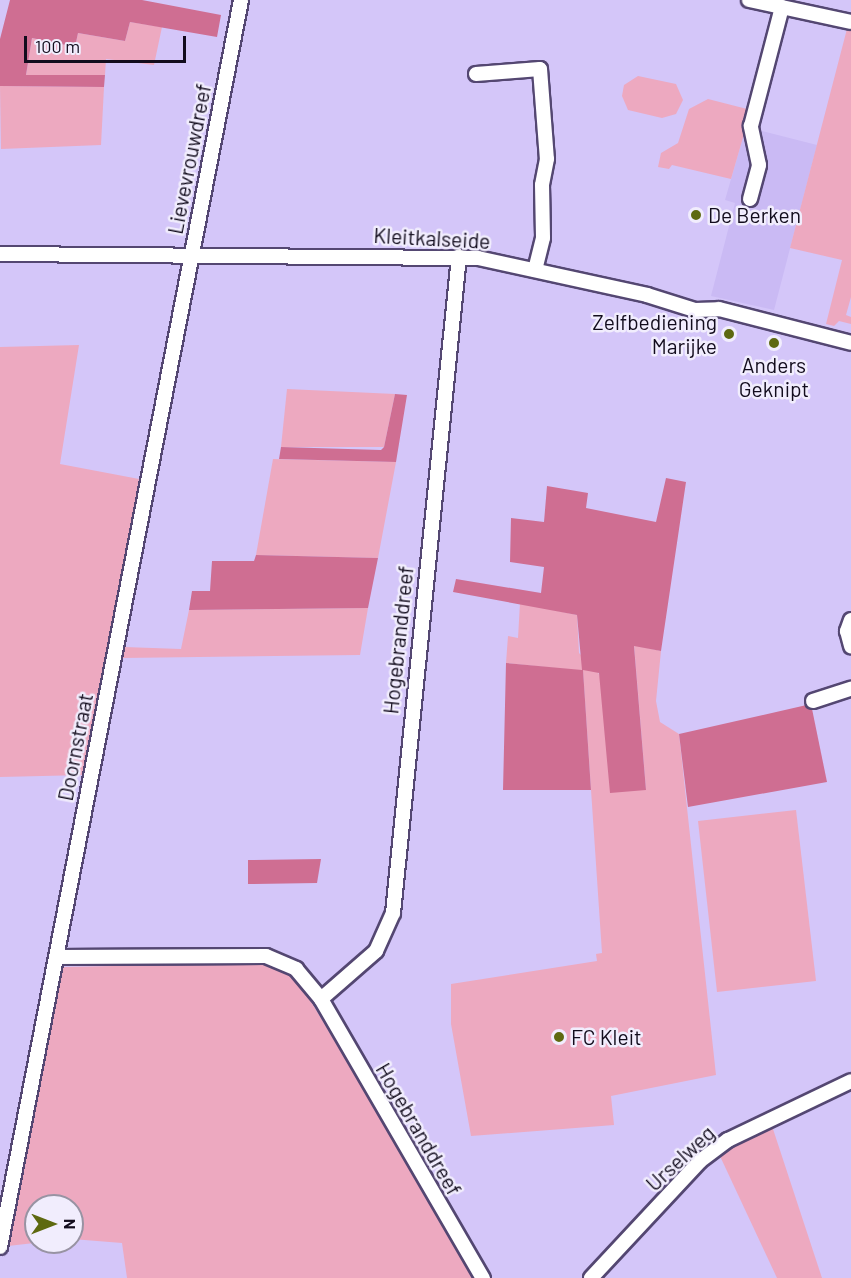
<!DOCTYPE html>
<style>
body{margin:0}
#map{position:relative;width:851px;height:1278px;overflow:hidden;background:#d4c6f9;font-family:Barlow,sans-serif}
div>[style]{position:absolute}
.built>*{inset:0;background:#cabaf4}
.green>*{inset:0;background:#eda9c0}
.forest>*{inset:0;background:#cf6e92}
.roads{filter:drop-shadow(2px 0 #544772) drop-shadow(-2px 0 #544772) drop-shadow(0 2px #544772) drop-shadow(0 -2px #544772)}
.minor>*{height:14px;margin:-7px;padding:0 7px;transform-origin:7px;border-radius:7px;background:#fff}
.dots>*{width:16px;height:16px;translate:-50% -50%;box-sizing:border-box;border:3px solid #f1edfd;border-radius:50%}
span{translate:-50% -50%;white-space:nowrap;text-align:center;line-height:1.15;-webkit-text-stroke:5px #f1edfd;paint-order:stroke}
.street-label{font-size:21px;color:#120c1d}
.poi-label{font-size:21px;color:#120c1d}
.left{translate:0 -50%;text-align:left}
.right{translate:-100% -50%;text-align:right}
.north{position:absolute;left:24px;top:1194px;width:60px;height:60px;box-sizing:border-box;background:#f1edfd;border:2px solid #9893a3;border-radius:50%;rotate:90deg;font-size:16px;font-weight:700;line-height:24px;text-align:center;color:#120c1d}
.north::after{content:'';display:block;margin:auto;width:21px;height:27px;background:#5e6910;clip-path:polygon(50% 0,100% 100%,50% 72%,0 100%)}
.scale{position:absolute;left:24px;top:36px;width:162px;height:27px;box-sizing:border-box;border:3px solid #120c1d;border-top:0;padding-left:8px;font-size:18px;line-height:21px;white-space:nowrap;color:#120c1d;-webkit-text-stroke:4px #f1edfd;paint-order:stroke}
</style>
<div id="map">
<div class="built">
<div style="clip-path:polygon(746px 127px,817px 145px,774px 310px,711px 296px,735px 203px,725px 200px)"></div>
</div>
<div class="green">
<div style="clip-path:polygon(130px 22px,162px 27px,154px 65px,106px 59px,105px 75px,26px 75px,32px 38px,75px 47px,78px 33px,125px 41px)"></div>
<div style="clip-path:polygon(848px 25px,851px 26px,851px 297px,846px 315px,851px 317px,851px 324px,839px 321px,834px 326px,826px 324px,842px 260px,790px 248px)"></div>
<div style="clip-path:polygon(638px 76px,676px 84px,683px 100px,676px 114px,662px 118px,628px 110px,622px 96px,624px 85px)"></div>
<div style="clip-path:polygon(0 86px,104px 87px,101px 145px,1px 149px)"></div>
<div style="clip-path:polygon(708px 99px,751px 110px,731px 179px,672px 165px,669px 169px,658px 167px,661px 153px,678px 143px,689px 109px)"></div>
<div style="clip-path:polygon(79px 345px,60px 464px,139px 479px,85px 775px,0 777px,0 347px)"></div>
<div style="clip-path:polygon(287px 389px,395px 394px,384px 447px,281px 447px)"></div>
<div style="clip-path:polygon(273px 459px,396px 462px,378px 558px,256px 555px)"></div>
<div style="clip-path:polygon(520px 603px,577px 615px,579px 653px,598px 672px,646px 790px,634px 645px,661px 651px,656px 701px,660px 722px,679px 734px,716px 1075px,611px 1096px,614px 1125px,471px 1136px,451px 1024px,451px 984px,597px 961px,596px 954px,602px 953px,583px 671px,506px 663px,508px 636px,518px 638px)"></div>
<div style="clip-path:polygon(368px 608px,360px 655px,122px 658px,124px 647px,181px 649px,189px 610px)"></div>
<div style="clip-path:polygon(796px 810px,816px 981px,717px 992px,698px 821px)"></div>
<div style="clip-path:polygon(269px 963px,287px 971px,303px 988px,476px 1278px,127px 1278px,122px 1243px,72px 1239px,72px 1206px,36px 1206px,36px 1242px,43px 1242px,8px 1246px,61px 967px)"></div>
<div style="clip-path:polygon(772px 1126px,822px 1278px,777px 1278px,719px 1154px)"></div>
</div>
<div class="forest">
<div style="clip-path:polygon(10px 0,142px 0,221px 15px,217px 37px,130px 22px,125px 41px,78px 33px,75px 47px,32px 38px,26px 75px,105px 75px,104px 87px,0 86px,0 39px)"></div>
<div style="clip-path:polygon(395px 394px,407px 395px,396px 462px,279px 459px,281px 447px,381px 450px,384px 447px)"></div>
<div style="clip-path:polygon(666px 478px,686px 482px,661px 651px,634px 646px,646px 790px,610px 793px,599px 673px,583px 670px,591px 790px,503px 790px,506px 663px,582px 670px,577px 615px,453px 592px,456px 579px,541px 593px,544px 567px,510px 562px,511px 518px,544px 522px,547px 486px,588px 493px,586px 508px,656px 522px)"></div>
<div style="clip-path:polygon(256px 555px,378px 558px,368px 608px,189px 610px,192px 591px,210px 591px,212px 561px,254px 561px)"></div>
<div style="clip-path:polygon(811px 704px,827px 782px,688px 807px,679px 734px)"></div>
<div style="clip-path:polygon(321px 859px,317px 883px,248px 884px,248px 860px)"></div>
</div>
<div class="roads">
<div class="minor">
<div style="left:749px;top:0;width:104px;rotate:12.2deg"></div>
<div style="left:476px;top:74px;width:64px;rotate:-4.5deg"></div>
<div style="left:540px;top:69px;width:90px;rotate:85.6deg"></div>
<div style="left:547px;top:159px;width:26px;rotate:101deg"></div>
<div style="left:542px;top:185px;width:53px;rotate:88.9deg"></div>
<div style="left:543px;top:238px;width:33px;rotate:104deg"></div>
<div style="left:750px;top:199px;width:35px;rotate:-75deg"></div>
<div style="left:759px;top:165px;width:40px;rotate:-102deg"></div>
<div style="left:751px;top:126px;width:123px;rotate:-75.4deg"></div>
<div style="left:0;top:254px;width:478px;rotate:0.5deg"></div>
<div style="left:478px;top:258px;width:173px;rotate:12.3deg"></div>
<div style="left:647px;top:295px;width:50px;rotate:17.4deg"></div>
<div style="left:695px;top:310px;width:24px;rotate:-2deg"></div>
<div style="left:719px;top:309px;width:136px;rotate:14.4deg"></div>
<div style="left:851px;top:620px;width:12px;rotate:110deg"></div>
<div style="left:847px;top:631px;width:16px;rotate:75deg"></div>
<div style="left:813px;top:701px;width:40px;rotate:-18deg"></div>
<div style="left:56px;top:957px;width:210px;rotate:-0.3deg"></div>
<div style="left:266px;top:956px;width:33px;rotate:23deg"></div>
<div style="left:296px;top:969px;width:39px;rotate:50deg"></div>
<div style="left:321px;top:999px;width:323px;rotate:59.9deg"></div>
<div style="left:321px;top:999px;width:73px;rotate:-41.1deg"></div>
<div style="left:376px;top:951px;width:42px;rotate:-65.9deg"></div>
<div style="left:393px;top:913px;width:660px;rotate:-84.26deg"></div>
<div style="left:0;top:1247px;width:1270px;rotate:-79.06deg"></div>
<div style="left:591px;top:1278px;width:160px;rotate:-47deg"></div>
<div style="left:700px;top:1161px;width:35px;rotate:-37deg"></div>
<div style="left:728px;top:1140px;width:136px;rotate:-25.6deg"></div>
</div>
</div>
<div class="dots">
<div style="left:696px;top:215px;background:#5e6910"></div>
<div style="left:729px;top:334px;background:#5e6910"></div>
<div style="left:774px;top:343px;background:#5e6910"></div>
<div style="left:559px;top:1037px;background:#5e6910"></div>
</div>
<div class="street-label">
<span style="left:189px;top:159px;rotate:-79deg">Lievevrouwdreef</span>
<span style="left:432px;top:238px;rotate:3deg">Kleitkalseide</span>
<span style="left:398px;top:640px;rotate:-84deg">Hogebranddreef</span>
<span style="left:75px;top:747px;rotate:-79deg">Doornstraat</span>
<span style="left:419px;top:1129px;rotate:60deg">Hogebranddreef</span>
<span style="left:680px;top:1158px;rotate:-43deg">Urselweg</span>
</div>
<div class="poi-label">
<span class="left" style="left:708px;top:215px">De Berken</span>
<span class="right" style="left:717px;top:334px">Zelfbediening<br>Marijke</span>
<span style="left:774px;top:377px">Anders<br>Geknipt</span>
<span class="left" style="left:571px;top:1037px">FC Kleit</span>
</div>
<div class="north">N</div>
<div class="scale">100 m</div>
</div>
